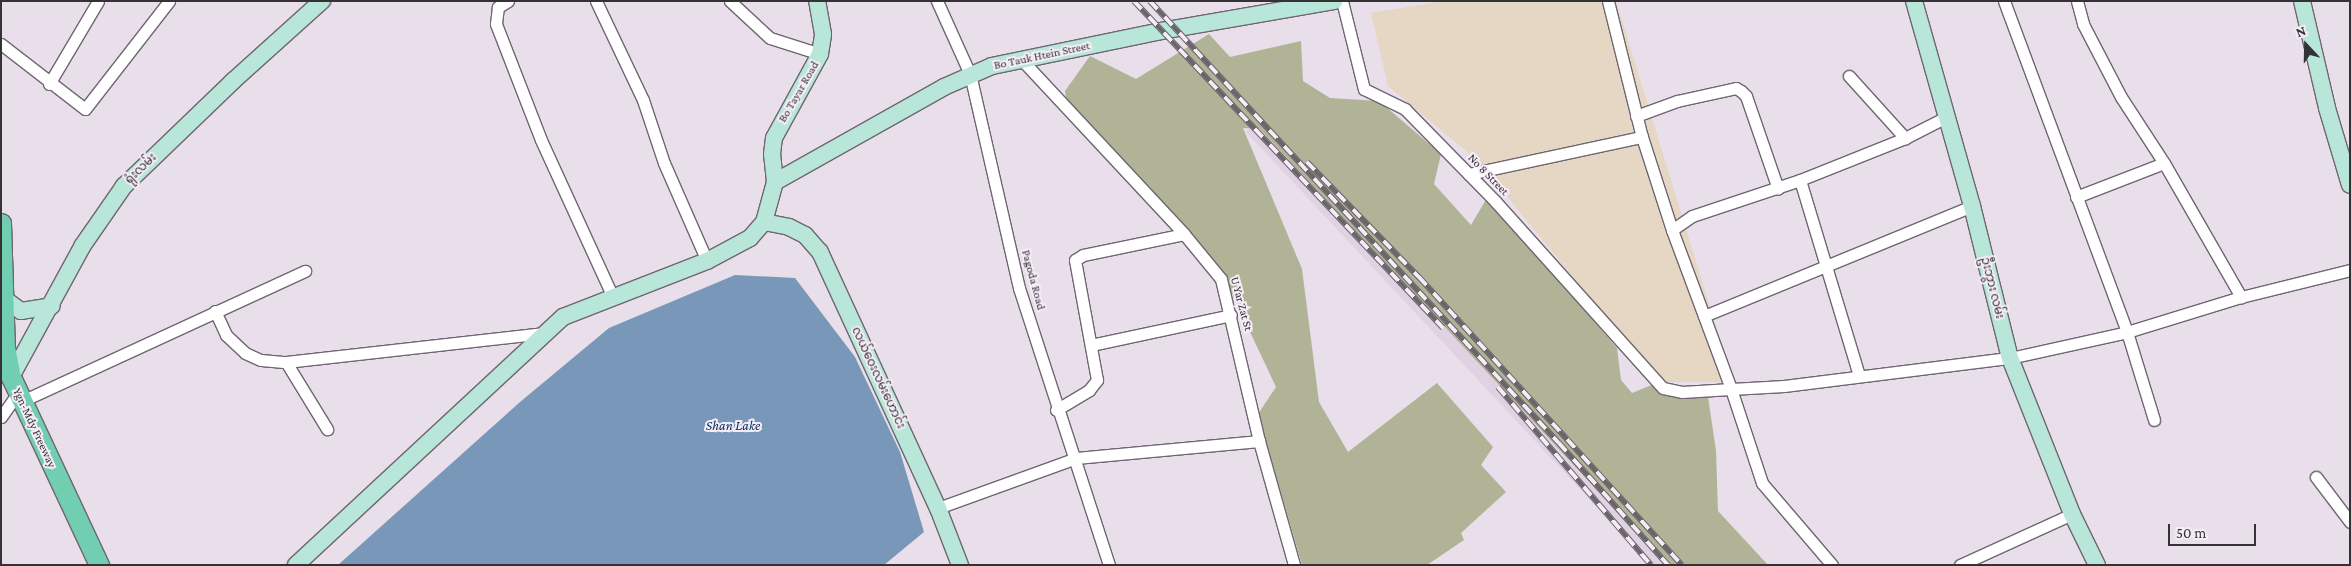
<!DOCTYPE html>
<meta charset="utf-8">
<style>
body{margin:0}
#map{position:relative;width:2351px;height:566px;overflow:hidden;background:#e8dfea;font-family:"Crimson Pro","Noto Sans Myanmar",serif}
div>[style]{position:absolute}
.commercial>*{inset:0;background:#e6d6c4}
.built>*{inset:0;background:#e0d2e3}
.green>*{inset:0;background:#b0b396}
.water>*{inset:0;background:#7997b9}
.roads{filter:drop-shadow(1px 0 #6e6670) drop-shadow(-1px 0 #6e6670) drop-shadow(0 1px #6e6670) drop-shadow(0 -1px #6e6670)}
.street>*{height:11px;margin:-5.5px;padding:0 5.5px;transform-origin:5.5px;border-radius:5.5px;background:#fff}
.secondary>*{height:16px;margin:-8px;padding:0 8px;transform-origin:8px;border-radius:8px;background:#b8e6d8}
.primary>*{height:19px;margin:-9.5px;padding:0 9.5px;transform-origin:9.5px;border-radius:9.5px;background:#71ceb1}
.rail>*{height:5.5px;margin-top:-2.75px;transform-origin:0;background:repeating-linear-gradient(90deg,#f5ecf7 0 11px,#6a656b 0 22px);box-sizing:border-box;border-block:1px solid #6a656b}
span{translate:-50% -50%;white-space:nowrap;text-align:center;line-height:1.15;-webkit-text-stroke:4px #f5ecf7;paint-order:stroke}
.street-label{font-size:12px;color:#353236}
.water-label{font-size:14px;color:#002e59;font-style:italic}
.frame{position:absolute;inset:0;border:2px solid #353236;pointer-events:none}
.north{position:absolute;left:2281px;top:20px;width:50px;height:50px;-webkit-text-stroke:4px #f5ecf7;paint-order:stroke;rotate:339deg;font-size:14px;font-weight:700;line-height:20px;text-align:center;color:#353236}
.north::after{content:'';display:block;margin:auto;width:18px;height:22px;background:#353236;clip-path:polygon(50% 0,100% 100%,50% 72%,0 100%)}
.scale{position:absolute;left:2168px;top:524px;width:88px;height:22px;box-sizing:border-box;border:2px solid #353236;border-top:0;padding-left:6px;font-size:15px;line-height:18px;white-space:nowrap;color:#353236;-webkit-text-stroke:4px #f5ecf7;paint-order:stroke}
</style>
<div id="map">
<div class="commercial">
<div style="clip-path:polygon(1444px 1px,1616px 1px,1733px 382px,1659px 382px,1477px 160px,1388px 86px,1371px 13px)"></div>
</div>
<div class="built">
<div style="clip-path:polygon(1257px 122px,1740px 565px,1651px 565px,1246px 132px)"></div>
</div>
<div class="green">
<div style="clip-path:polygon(1209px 34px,1230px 57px,1301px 41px,1303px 81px,1330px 98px,1379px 101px,1441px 154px,1434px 184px,1471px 225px,1487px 198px,1617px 348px,1621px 380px,1632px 393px,1659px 382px,1707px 390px,1716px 451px,1718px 511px,1768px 565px,1667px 565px,1260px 129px,1243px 128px,1302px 269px,1319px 402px,1348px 452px,1437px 383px,1493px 447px,1481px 465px,1506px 492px,1461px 533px,1464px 540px,1427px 565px,1302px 565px,1258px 414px,1276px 387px,1219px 266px,1066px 99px,1065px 91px,1090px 56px,1136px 79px)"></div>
</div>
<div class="water">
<div style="clip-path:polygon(735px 275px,795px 278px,855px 357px,900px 452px,924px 532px,884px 565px,338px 565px,520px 402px,609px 328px)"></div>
</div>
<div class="roads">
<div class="street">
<div style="left:508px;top:1px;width:12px;rotate:149deg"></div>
<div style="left:498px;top:7px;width:17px;rotate:97deg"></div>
<div style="left:496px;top:24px;width:124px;rotate:68.8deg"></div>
<div style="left:541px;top:140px;width:173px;rotate:65.4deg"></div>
<div style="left:596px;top:1px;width:110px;rotate:64.6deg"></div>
<div style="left:643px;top:100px;width:66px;rotate:71.6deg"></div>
<div style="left:664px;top:163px;width:107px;rotate:66.3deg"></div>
<div style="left:730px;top:1px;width:54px;rotate:42.8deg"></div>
<div style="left:770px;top:38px;width:52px;rotate:17.7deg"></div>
<div style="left:937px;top:1px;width:80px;rotate:65.7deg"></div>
<div style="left:970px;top:74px;width:220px;rotate:77.1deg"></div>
<div style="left:1019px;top:288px;width:291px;rotate:72deg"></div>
<div style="left:1342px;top:1px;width:91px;rotate:76deg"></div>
<div style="left:1364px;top:89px;width:46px;rotate:26deg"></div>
<div style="left:1405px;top:109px;width:129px;rotate:45.6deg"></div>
<div style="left:1495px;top:201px;width:251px;rotate:48.1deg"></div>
<div style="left:1663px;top:388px;width:19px;rotate:12deg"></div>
<div style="left:1682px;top:392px;width:49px;rotate:-3.5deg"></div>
<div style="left:1731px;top:389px;width:99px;rotate:71.7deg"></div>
<div style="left:1762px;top:483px;width:108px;rotate:49.5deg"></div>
<div style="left:1608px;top:1px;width:140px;rotate:76deg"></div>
<div style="left:1642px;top:137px;width:98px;rotate:72.1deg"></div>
<div style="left:1672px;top:230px;width:170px;rotate:69.6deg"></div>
<div style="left:1731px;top:389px;width:53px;rotate:-3.2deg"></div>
<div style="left:1784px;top:386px;width:228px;rotate:-7.1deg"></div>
<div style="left:2010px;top:358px;width:120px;rotate:-12.5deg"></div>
<div style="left:2127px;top:332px;width:119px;rotate:-17.1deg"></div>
<div style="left:2241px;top:297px;width:112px;rotate:-13.9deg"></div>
<div style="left:2004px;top:1px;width:353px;rotate:69.6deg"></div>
<div style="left:2127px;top:332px;width:92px;rotate:72.9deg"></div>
<div style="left:2077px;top:1px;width:24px;rotate:75deg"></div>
<div style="left:2083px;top:24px;width:82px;rotate:62.5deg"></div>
<div style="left:2121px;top:97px;width:79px;rotate:56.9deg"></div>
<div style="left:2164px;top:163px;width:155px;rotate:60.1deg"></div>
<div style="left:1px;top:44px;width:106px;rotate:37.7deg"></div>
<div style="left:85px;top:109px;width:137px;rotate:-52.1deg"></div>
<div style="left:1021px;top:59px;width:239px;rotate:47deg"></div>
<div style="left:1184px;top:234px;width:58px;rotate:50.6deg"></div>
<div style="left:1221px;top:279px;width:166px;rotate:76.8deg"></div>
<div style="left:1259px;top:441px;width:129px;rotate:74.2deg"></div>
<div style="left:1849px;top:76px;width:84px;rotate:47.9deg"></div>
<div style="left:49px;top:84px;width:96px;rotate:-59.4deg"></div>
<div style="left:1636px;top:116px;width:44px;rotate:-20.1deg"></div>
<div style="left:1677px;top:101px;width:60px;rotate:-12.4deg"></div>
<div style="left:1736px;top:88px;width:6px;rotate:31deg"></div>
<div style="left:1741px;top:91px;width:7px;rotate:45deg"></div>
<div style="left:1746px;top:96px;width:98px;rotate:71deg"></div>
<div style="left:1469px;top:174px;width:177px;rotate:-12.1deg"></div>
<div style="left:1800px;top:180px;width:204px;rotate:73.2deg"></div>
<div style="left:2076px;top:197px;width:94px;rotate:-21.1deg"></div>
<div style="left:1672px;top:230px;width:24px;rotate:-35deg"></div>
<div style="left:1692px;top:216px;width:114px;rotate:-18.4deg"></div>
<div style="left:1800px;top:180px;width:113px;rotate:-21.8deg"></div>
<div style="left:1905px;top:138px;width:46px;rotate:-27.1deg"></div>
<div style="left:215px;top:311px;width:26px;rotate:65deg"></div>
<div style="left:226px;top:335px;width:26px;rotate:43deg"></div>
<div style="left:245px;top:353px;width:17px;rotate:24deg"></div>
<div style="left:261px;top:360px;width:25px;rotate:5deg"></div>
<div style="left:286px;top:362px;width:260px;rotate:-6.4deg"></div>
<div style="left:1704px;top:316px;width:290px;rotate:-22.3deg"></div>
<div style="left:1091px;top:345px;width:143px;rotate:-12.1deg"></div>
<div style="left:286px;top:362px;width:79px;rotate:58.5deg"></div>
<div style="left:20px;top:402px;width:314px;rotate:-24.7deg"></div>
<div style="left:1056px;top:410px;width:39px;rotate:-31deg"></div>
<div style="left:1089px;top:390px;width:13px;rotate:-51deg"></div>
<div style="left:1097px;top:380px;width:122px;rotate:-100.4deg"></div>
<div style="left:1075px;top:260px;width:9px;rotate:-32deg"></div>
<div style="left:1083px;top:255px;width:103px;rotate:-11.7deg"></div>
<div style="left:1px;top:417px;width:28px;rotate:-55deg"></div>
<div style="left:2316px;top:477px;width:56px;rotate:52.9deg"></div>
<div style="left:938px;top:508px;width:147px;rotate:-19.9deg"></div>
<div style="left:1076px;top:458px;width:184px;rotate:-5.3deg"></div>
<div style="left:1960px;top:565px;width:123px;rotate:-24.5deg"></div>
</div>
<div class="secondary">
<div style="left:1914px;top:1px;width:213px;rotate:74.2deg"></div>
<div style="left:1972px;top:206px;width:157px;rotate:76deg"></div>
<div style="left:2010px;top:358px;width:168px;rotate:68.3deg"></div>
<div style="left:2072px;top:514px;width:57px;rotate:63.9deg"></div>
<div style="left:2302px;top:1px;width:110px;rotate:76.8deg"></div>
<div style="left:2327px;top:108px;width:80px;rotate:73.4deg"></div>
<div style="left:775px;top:182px;width:194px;rotate:-29.3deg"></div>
<div style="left:944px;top:87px;width:52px;rotate:-23.6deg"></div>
<div style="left:992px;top:66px;width:173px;rotate:-11.7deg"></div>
<div style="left:1161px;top:31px;width:176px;rotate:-9.8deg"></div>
<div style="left:764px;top:222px;width:25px;rotate:11deg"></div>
<div style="left:789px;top:227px;width:18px;rotate:27deg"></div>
<div style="left:805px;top:235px;width:23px;rotate:49deg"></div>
<div style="left:820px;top:252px;width:282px;rotate:65.3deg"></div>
<div style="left:938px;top:508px;width:61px;rotate:68.9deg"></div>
<div style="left:3px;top:298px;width:22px;rotate:36deg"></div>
<div style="left:21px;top:311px;width:31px;rotate:-9deg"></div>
<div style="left:11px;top:377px;width:150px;rotate:-61.4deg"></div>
<div style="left:83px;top:245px;width:72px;rotate:-55.2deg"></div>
<div style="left:124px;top:186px;width:151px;rotate:-43.9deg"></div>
<div style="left:233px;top:81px;width:120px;rotate:-42deg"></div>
<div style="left:296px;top:565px;width:364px;rotate:-42.9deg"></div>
<div style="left:563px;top:317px;width:155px;rotate:-21.3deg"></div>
<div style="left:707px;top:261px;width:49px;rotate:-28.1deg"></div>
<div style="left:750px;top:238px;width:21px;rotate:-49deg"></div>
<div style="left:764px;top:222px;width:41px;rotate:-74.6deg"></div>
<div style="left:775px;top:182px;width:28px;rotate:-96deg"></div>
<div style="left:772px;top:154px;width:16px;rotate:-83deg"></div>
<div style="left:774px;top:138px;width:96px;rotate:-61.3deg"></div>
<div style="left:820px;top:54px;width:20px;rotate:-81deg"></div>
<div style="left:823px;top:34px;width:34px;rotate:-100deg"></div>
</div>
<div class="primary">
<div style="left:1px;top:223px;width:124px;rotate:88.2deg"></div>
<div style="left:5px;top:347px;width:31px;rotate:79deg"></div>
<div style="left:11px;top:377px;width:208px;rotate:64.9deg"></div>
</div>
</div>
<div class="rail">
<div style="left:1134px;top:1px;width:450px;rotate:46.6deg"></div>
<div style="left:1150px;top:1px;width:602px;rotate:47.22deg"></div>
<div style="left:1559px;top:443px;width:164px;rotate:48.2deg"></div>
<div style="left:1307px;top:162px;width:161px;rotate:45.8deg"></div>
<div style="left:1419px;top:277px;width:390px;rotate:47.6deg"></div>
<div style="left:1498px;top:387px;width:235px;rotate:49.3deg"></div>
</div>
<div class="street-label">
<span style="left:1042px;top:56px;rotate:-12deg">Bo Tauk Htein Street</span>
<span style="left:799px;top:92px;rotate:-60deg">Bo Tayar Road</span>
<span style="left:141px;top:169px;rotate:-44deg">ရုံးလမ်း</span>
<span style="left:1488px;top:175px;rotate:46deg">No 8 Street</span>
<span style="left:1033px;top:280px;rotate:75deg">Pagoda Road</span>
<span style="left:1992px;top:288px;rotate:76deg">ဦးဘွား လမ်း</span>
<span style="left:1241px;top:304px;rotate:75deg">U Yar Zat St</span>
<span style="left:878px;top:378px;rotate:65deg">လယ်ဝေးလမ်းဟောင်း</span>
<span style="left:34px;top:428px;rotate:65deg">Ygn-Mdy Freeway</span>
</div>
<div class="water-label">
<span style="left:733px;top:425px">Shan Lake</span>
</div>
<div class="frame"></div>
<div class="north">N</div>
<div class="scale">50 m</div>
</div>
